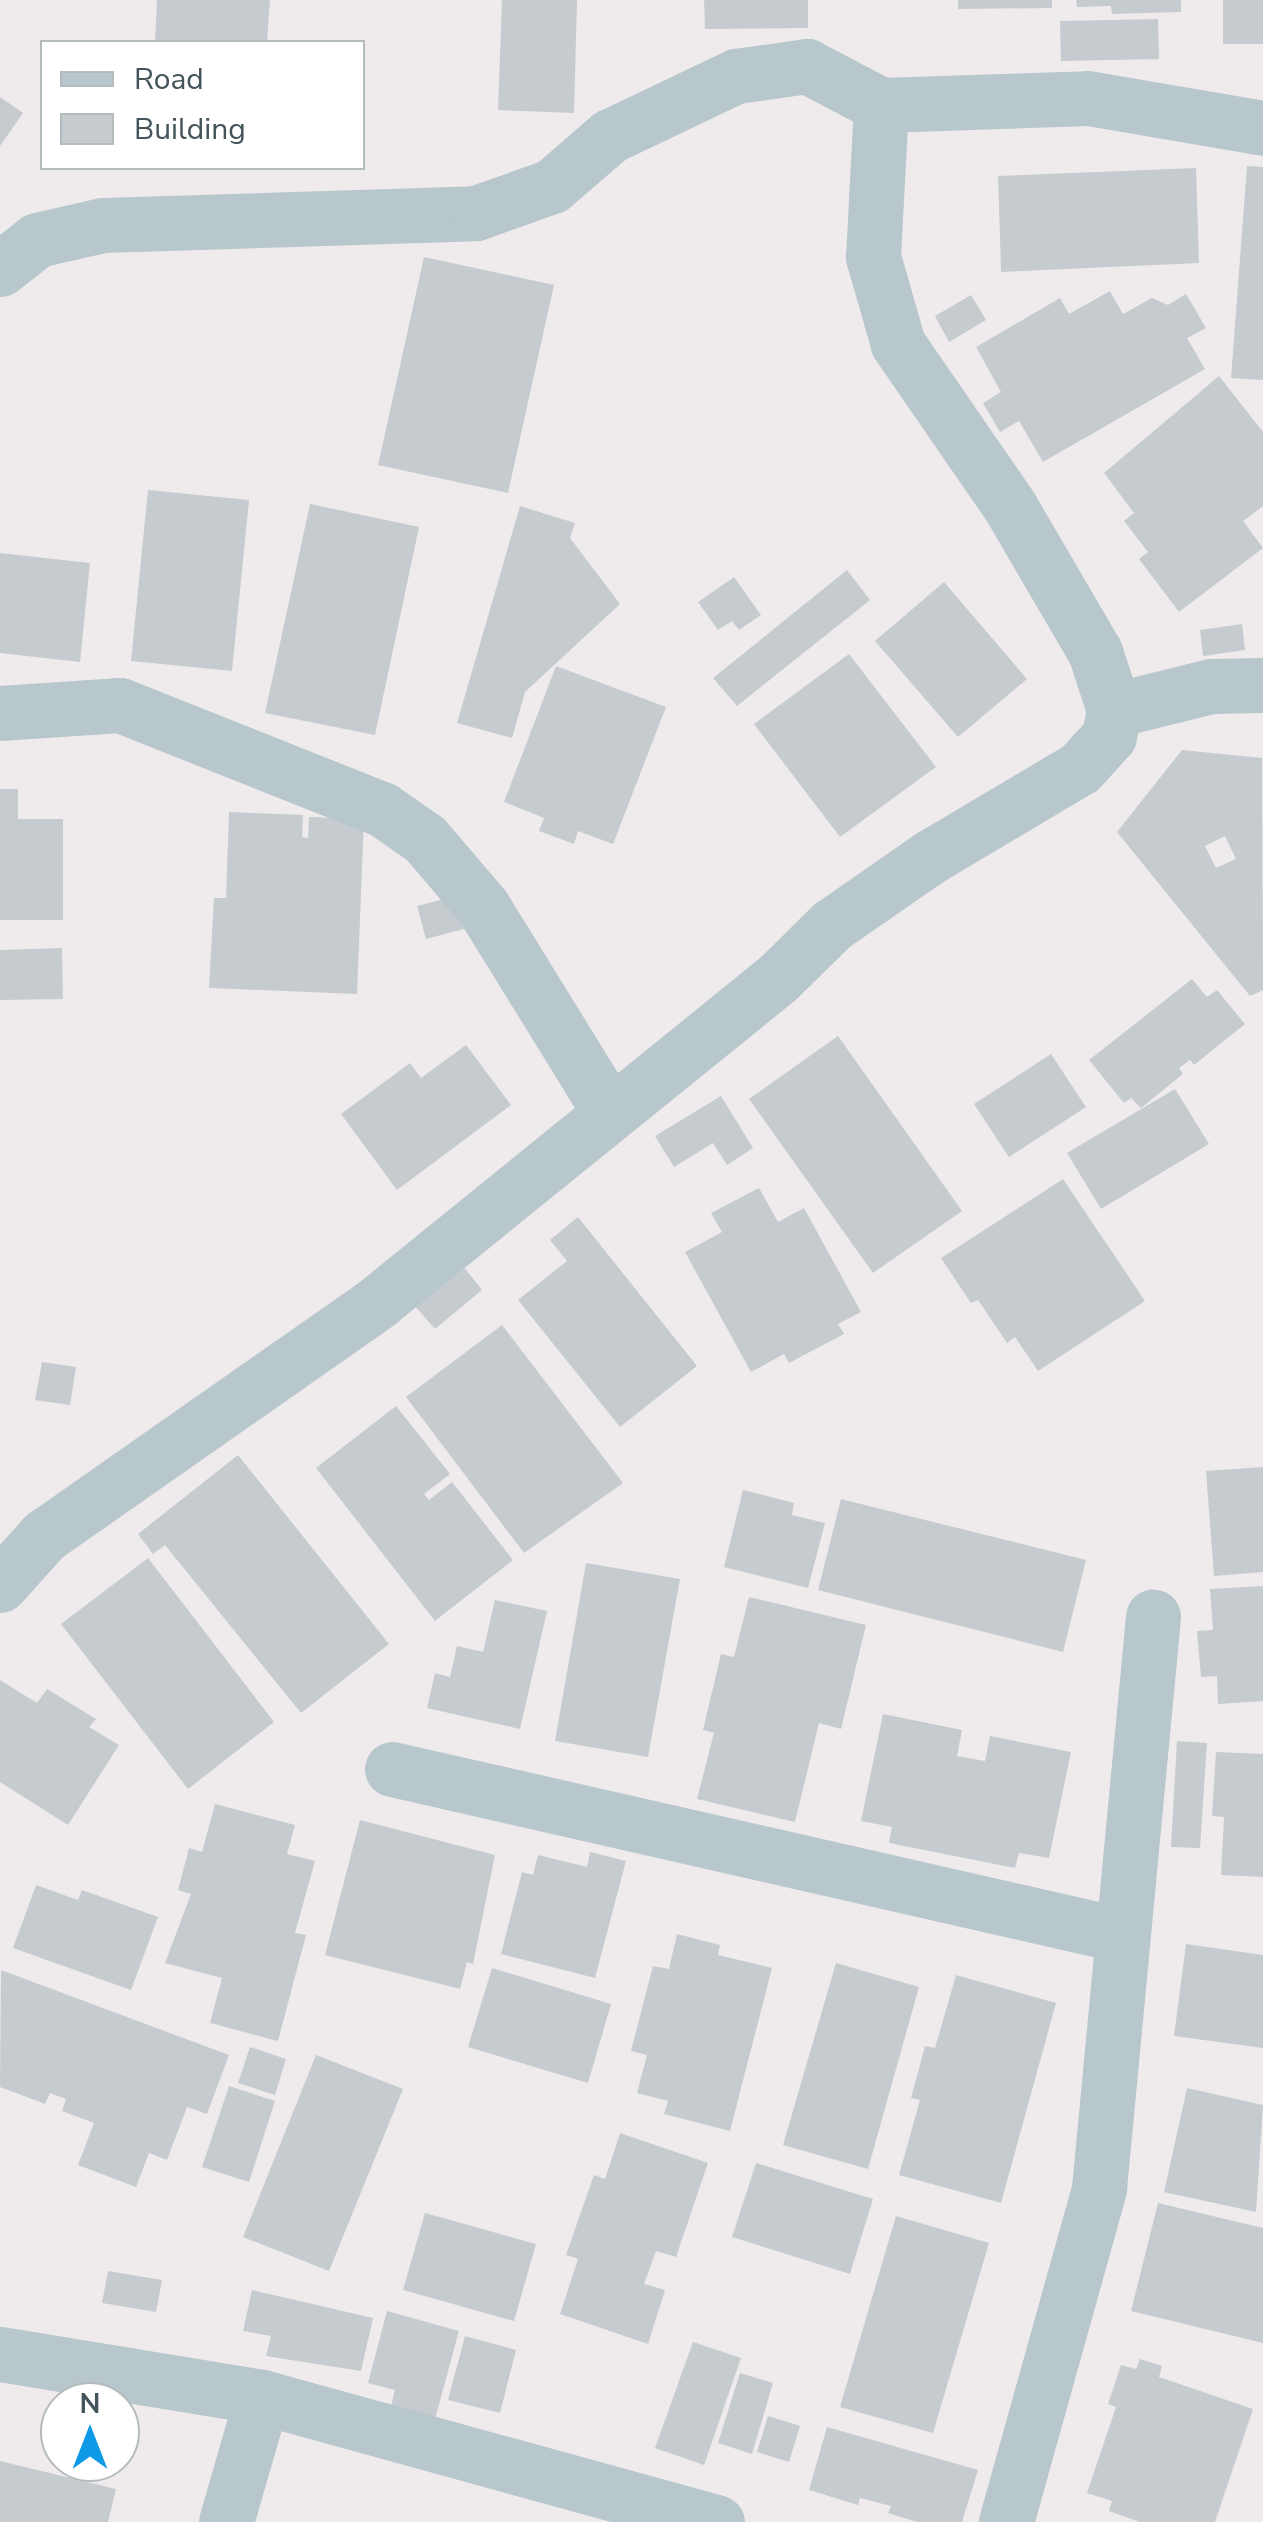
<!DOCTYPE html>
<style>
body{margin:0}
#map{position:relative;width:1263px;height:2522px;overflow:hidden;background:#efebec;font-family:"Nunito Sans",sans-serif}
div>[style]{position:absolute}
.building>*{inset:0;background:#c5cbcf}
.minor>*{height:55px;margin:-27.5px;padding:0 27.5px;transform-origin:27.5px;border-radius:27.5px;background:#b8c7cc}
span{translate:-50% -50%;white-space:nowrap;text-align:center;line-height:1.15;-webkit-text-stroke:8px #fff;paint-order:stroke}
.legend{position:absolute;left:40px;top:40px;width:325px;height:130px;box-sizing:border-box;background:#fff;border:2px solid #b4bbbd;margin:0;padding:12px 18px;list-style:none;font-size:30px;color:#43545a}
.legend li{display:flex;align-items:center;gap:20px;height:50px}
.legend b{width:50px;border:2px solid #b4bbbd}
.north{position:absolute;left:40px;top:2382px;width:100px;height:100px;box-sizing:border-box;background:#fff;border:2px solid #b4bbbd;border-radius:50%;rotate:0deg;font-size:28px;font-weight:700;line-height:40px;text-align:center;color:#43545a}
.north::after{content:'';display:block;margin:auto;width:35px;height:45px;background:#0d99e6;clip-path:polygon(50% 0,100% 100%,50% 72%,0 100%)}
</style>
<div id="map">
<div class="building">
<div style="clip-path:polygon(157px 0,270px 0,267px 42px,155px 42px)"></div>
<div style="clip-path:polygon(502px 0,577px 0,574px 113px,498px 110px)"></div>
<div style="clip-path:polygon(704px 0,808px 0,808px 28px,705px 29px)"></div>
<div style="clip-path:polygon(958px 0,1052px 0,1052px 8px,958px 9px)"></div>
<div style="clip-path:polygon(1076px 0,1181px 0,1181px 12px,1112px 14px,1111px 6px,1077px 7px)"></div>
<div style="clip-path:polygon(1223px 0,1263px 0,1263px 44px,1223px 44px)"></div>
<div style="clip-path:polygon(1158px 19px,1159px 59px,1061px 61px,1060px 21px)"></div>
<div style="clip-path:polygon(0 97px,23px 113px,0 146px)"></div>
<div style="clip-path:polygon(1247px 166px,1263px 167px,1263px 380px,1231px 378px)"></div>
<div style="clip-path:polygon(1196px 168px,1199px 263px,1001px 272px,998px 176px)"></div>
<div style="clip-path:polygon(424px 257px,554px 285px,508px 493px,378px 465px)"></div>
<div style="clip-path:polygon(1110px 291px,1123px 314px,1152px 298px,1168px 305px,1186px 294px,1206px 328px,1187px 338px,1205px 369px,1043px 462px,1019px 421px,1000px 432px,983px 403px,1001px 392px,976px 347px,1060px 298px,1069px 314px)"></div>
<div style="clip-path:polygon(971px 295px,986px 320px,949px 342px,935px 316px)"></div>
<div style="clip-path:polygon(1219px 376px,1263px 432px,1263px 506px,1243px 521px,1263px 548px,1179px 612px,1139px 559px,1148px 552px,1124px 521px,1134px 513px,1104px 473px)"></div>
<div style="clip-path:polygon(148px 490px,249px 500px,232px 671px,131px 661px)"></div>
<div style="clip-path:polygon(310px 504px,419px 527px,375px 735px,265px 713px)"></div>
<div style="clip-path:polygon(520px 506px,575px 523px,570px 538px,620px 604px,525px 692px,512px 738px,457px 723px)"></div>
<div style="clip-path:polygon(0 553px,90px 563px,80px 662px,0 653px)"></div>
<div style="clip-path:polygon(847px 570px,870px 600px,737px 706px,713px 678px)"></div>
<div style="clip-path:polygon(734px 577px,761px 615px,739px 630px,732px 621px,718px 630px,698px 602px)"></div>
<div style="clip-path:polygon(944px 582px,1027px 679px,958px 737px,875px 641px)"></div>
<div style="clip-path:polygon(1242px 624px,1245px 650px,1203px 656px,1200px 630px)"></div>
<div style="clip-path:polygon(849px 654px,936px 767px,840px 837px,754px 724px)"></div>
<div style="clip-path:polygon(556px 666px,666px 707px,613px 844px,578px 831px,574px 844px,539px 831px,544px 818px,504px 802px)"></div>
<div style="clip-path:polygon(evenodd,1182px 750px,1262px 758px,1263px 990px,1250px 996px,1117px 832px,1182px 750px,1225px 836px,1236px 859px,1216px 868px,1205px 846px,1225px 836px)"></div>
<div style="clip-path:polygon(0 789px,18px 789px,18px 819px,63px 819px,63px 920px,0 920px)"></div>
<div style="clip-path:polygon(229px 812px,303px 815px,302px 837px,308px 838px,309px 817px,364px 819px,357px 994px,209px 988px,214px 898px,226px 898px)"></div>
<div style="clip-path:polygon(455px 896px,464px 929px,426px 939px,417px 906px)"></div>
<div style="clip-path:polygon(62px 948px,63px 999px,0 1000px,0 950px)"></div>
<div style="clip-path:polygon(1192px 979px,1207px 997px,1217px 990px,1245px 1024px,1194px 1065px,1190px 1060px,1179px 1068px,1183px 1074px,1141px 1108px,1131px 1098px,1124px 1103px,1089px 1060px)"></div>
<div style="clip-path:polygon(838px 1036px,962px 1211px,873px 1273px,749px 1099px)"></div>
<div style="clip-path:polygon(466px 1045px,511px 1105px,397px 1190px,341px 1114px,410px 1063px,421px 1078px)"></div>
<div style="clip-path:polygon(1051px 1054px,1086px 1107px,1009px 1157px,974px 1104px)"></div>
<div style="clip-path:polygon(1175px 1089px,1209px 1144px,1101px 1209px,1067px 1153px)"></div>
<div style="clip-path:polygon(721px 1096px,753px 1148px,727px 1165px,713px 1143px,674px 1167px,655px 1136px)"></div>
<div style="clip-path:polygon(1063px 1179px,1145px 1301px,1038px 1371px,1015px 1337px,1007px 1343px,978px 1300px,971px 1303px,941px 1258px)"></div>
<div style="clip-path:polygon(759px 1188px,778px 1222px,804px 1208px,861px 1312px,838px 1324px,844px 1334px,789px 1363px,784px 1354px,751px 1372px,685px 1252px,722px 1232px,711px 1213px)"></div>
<div style="clip-path:polygon(578px 1217px,697px 1366px,620px 1427px,518px 1300px,567px 1261px,550px 1240px)"></div>
<div style="clip-path:polygon(463px 1266px,482px 1290px,435px 1329px,414px 1305px)"></div>
<div style="clip-path:polygon(502px 1325px,623px 1483px,524px 1553px,406px 1397px)"></div>
<div style="clip-path:polygon(42px 1362px,76px 1367px,70px 1405px,35px 1400px)"></div>
<div style="clip-path:polygon(396px 1406px,450px 1474px,424px 1494px,429px 1500px,452px 1482px,513px 1560px,435px 1621px,316px 1468px)"></div>
<div style="clip-path:polygon(238px 1455px,389px 1644px,301px 1713px,165px 1545px,153px 1554px,138px 1534px)"></div>
<div style="clip-path:polygon(1263px 1467px,1263px 1572px,1214px 1576px,1206px 1471px)"></div>
<div style="clip-path:polygon(743px 1490px,794px 1503px,792px 1515px,825px 1523px,808px 1588px,724px 1567px)"></div>
<div style="clip-path:polygon(841px 1499px,1086px 1560px,1063px 1652px,818px 1590px)"></div>
<div style="clip-path:polygon(148px 1558px,274px 1722px,188px 1789px,61px 1624px)"></div>
<div style="clip-path:polygon(586px 1563px,680px 1579px,648px 1757px,555px 1741px)"></div>
<div style="clip-path:polygon(1263px 1586px,1263px 1701px,1218px 1704px,1217px 1676px,1201px 1677px,1197px 1631px,1213px 1630px,1210px 1589px)"></div>
<div style="clip-path:polygon(749px 1597px,866px 1625px,841px 1729px,819px 1723px,795px 1822px,697px 1799px,714px 1733px,703px 1730px,721px 1654px,734px 1657px)"></div>
<div style="clip-path:polygon(495px 1600px,547px 1611px,520px 1729px,427px 1708px,435px 1673px,450px 1677px,457px 1646px,483px 1652px)"></div>
<div style="clip-path:polygon(0 1680px,37px 1703px,47px 1689px,96px 1719px,89px 1727px,119px 1745px,68px 1825px,0 1782px)"></div>
<div style="clip-path:polygon(883px 1714px,962px 1730px,957px 1756px,985px 1761px,990px 1736px,1071px 1752px,1049px 1858px,1019px 1853px,1015px 1868px,889px 1843px,892px 1827px,861px 1821px)"></div>
<div style="clip-path:polygon(1177px 1741px,1207px 1743px,1200px 1848px,1171px 1847px)"></div>
<div style="clip-path:polygon(1216px 1752px,1263px 1754px,1263px 1877px,1221px 1875px,1224px 1817px,1212px 1816px)"></div>
<div style="clip-path:polygon(215px 1804px,295px 1825px,287px 1854px,315px 1861px,295px 1933px,306px 1935px,278px 2041px,210px 2023px,222px 1978px,165px 1963px,191px 1894px,178px 1890px,189px 1848px,202px 1852px)"></div>
<div style="clip-path:polygon(360px 1820px,495px 1855px,473px 1964px,467px 1962px,460px 1989px,325px 1955px)"></div>
<div style="clip-path:polygon(590px 1852px,626px 1861px,595px 1978px,501px 1954px,522px 1872px,533px 1875px,538px 1855px,587px 1867px)"></div>
<div style="clip-path:polygon(36px 1885px,78px 1900px,82px 1890px,158px 1917px,131px 1990px,13px 1948px)"></div>
<div style="clip-path:polygon(677px 1934px,720px 1945px,718px 1955px,772px 1968px,730px 2131px,664px 2114px,668px 2101px,637px 2093px,647px 2055px,631px 2051px,653px 1966px,669px 1969px)"></div>
<div style="clip-path:polygon(1186px 1944px,1263px 1955px,1263px 2048px,1174px 2036px)"></div>
<div style="clip-path:polygon(836px 1963px,919px 1987px,868px 2169px,783px 2145px)"></div>
<div style="clip-path:polygon(492px 1968px,611px 2004px,588px 2083px,468px 2047px)"></div>
<div style="clip-path:polygon(1px 1970px,229px 2055px,207px 2114px,187px 2107px,167px 2160px,149px 2153px,136px 2187px,78px 2165px,94px 2123px,62px 2111px,66px 2099px,50px 2093px,45px 2104px,0 2087px)"></div>
<div style="clip-path:polygon(956px 1975px,1056px 2003px,1001px 2203px,899px 2175px,920px 2100px,911px 2098px,925px 2046px,935px 2048px)"></div>
<div style="clip-path:polygon(250px 2047px,286px 2059px,275px 2095px,238px 2083px)"></div>
<div style="clip-path:polygon(316px 2055px,403px 2089px,329px 2271px,243px 2237px)"></div>
<div style="clip-path:polygon(229px 2086px,275px 2101px,249px 2182px,202px 2167px)"></div>
<div style="clip-path:polygon(1187px 2088px,1263px 2105px,1256px 2212px,1164px 2192px)"></div>
<div style="clip-path:polygon(620px 2133px,708px 2163px,676px 2257px,656px 2251px,644px 2284px,665px 2290px,648px 2344px,560px 2314px,578px 2259px,566px 2255px,594px 2175px,605px 2179px)"></div>
<div style="clip-path:polygon(756px 2163px,873px 2199px,850px 2274px,732px 2237px)"></div>
<div style="clip-path:polygon(1158px 2203px,1263px 2228px,1263px 2343px,1131px 2311px)"></div>
<div style="clip-path:polygon(425px 2213px,536px 2244px,514px 2321px,403px 2290px)"></div>
<div style="clip-path:polygon(896px 2216px,989px 2243px,933px 2433px,840px 2407px)"></div>
<div style="clip-path:polygon(108px 2271px,162px 2280px,156px 2312px,102px 2303px)"></div>
<div style="clip-path:polygon(252px 2290px,373px 2318px,361px 2371px,266px 2356px,271px 2336px,243px 2331px)"></div>
<div style="clip-path:polygon(387px 2311px,459px 2331px,435px 2419px,391px 2406px,395px 2390px,368px 2383px)"></div>
<div style="clip-path:polygon(465px 2336px,516px 2350px,500px 2413px,448px 2400px)"></div>
<div style="clip-path:polygon(693px 2342px,741px 2358px,704px 2465px,655px 2448px)"></div>
<div style="clip-path:polygon(1140px 2359px,1162px 2366px,1159px 2377px,1253px 2409px,1215px 2522px,1140px 2522px,1109px 2511px,1112px 2501px,1087px 2493px,1116px 2407px,1108px 2404px,1121px 2365px,1136px 2369px)"></div>
<div style="clip-path:polygon(740px 2373px,773px 2383px,752px 2454px,718px 2443px)"></div>
<div style="clip-path:polygon(768px 2416px,800px 2426px,789px 2462px,757px 2452px)"></div>
<div style="clip-path:polygon(827px 2427px,978px 2470px,962px 2522px,917px 2522px,888px 2513px,891px 2506px,860px 2498px,858px 2505px,809px 2490px)"></div>
<div style="clip-path:polygon(0 2461px,116px 2489px,108px 2522px,0 2522px)"></div>
</div>
<div class="minor">
<div style="left:0;top:269px;width:47px;rotate:-38.1deg"></div>
<div style="left:37px;top:240px;width:68px;rotate:-12.8deg"></div>
<div style="left:103px;top:225px;width:373px;rotate:-1.8deg"></div>
<div style="left:476px;top:213px;width:81px;rotate:-19.6deg"></div>
<div style="left:552px;top:186px;width:77px;rotate:-40.8deg"></div>
<div style="left:610px;top:136px;width:140px;rotate:-25.5deg"></div>
<div style="left:736px;top:76px;width:72px;rotate:-8deg"></div>
<div style="left:807px;top:66px;width:84px;rotate:27.8deg"></div>
<div style="left:881px;top:105px;width:207px;rotate:-1.9deg"></div>
<div style="left:1088px;top:98px;width:178px;rotate:9.7deg"></div>
<div style="left:1114px;top:710px;width:100px;rotate:-13.9deg"></div>
<div style="left:1211px;top:686px;width:52px;rotate:-1.1deg"></div>
<div style="left:0;top:713px;width:120px;rotate:-3.8deg"></div>
<div style="left:120px;top:705px;width:282px;rotate:21.7deg"></div>
<div style="left:382px;top:809px;width:52px;rotate:34.9deg"></div>
<div style="left:425px;top:839px;width:89px;rotate:49.5deg"></div>
<div style="left:483px;top:907px;width:240px;rotate:58.3deg"></div>
<div style="left:0;top:1585px;width:66px;rotate:-48.1deg"></div>
<div style="left:44px;top:1536px;width:409px;rotate:-35deg"></div>
<div style="left:379px;top:1301px;width:513px;rotate:-38.99deg"></div>
<div style="left:778px;top:978px;width:76px;rotate:-44.5deg"></div>
<div style="left:832px;top:925px;width:119px;rotate:-34.8deg"></div>
<div style="left:930px;top:857px;width:174px;rotate:-30.7deg"></div>
<div style="left:1080px;top:768px;width:43px;rotate:-47.8deg"></div>
<div style="left:1109px;top:736px;width:26px;rotate:-79deg"></div>
<div style="left:1114px;top:710px;width:61px;rotate:-108.1deg"></div>
<div style="left:1095px;top:652px;width:170px;rotate:-120.3deg"></div>
<div style="left:1009px;top:505px;width:196px;rotate:-124.6deg"></div>
<div style="left:898px;top:344px;width:91px;rotate:-106deg"></div>
<div style="left:873px;top:257px;width:152px;rotate:-87deg"></div>
<div style="left:392px;top:1769px;width:749px;rotate:12.81deg"></div>
<div style="left:0;top:2354px;width:266px;rotate:9.3deg"></div>
<div style="left:262px;top:2397px;width:472px;rotate:15.4deg"></div>
<div style="left:226px;top:2522px;width:130px;rotate:-73.9deg"></div>
<div style="left:1006px;top:2522px;width:347px;rotate:-74.4deg"></div>
<div style="left:1099px;top:2188px;width:574px;rotate:-84.6deg"></div>
</div>
<ul class="legend">
<li><b style="height:12px;background:#b8c7cc"></b>Road</li>
<li><b style="height:28px;background:#c5cbcf"></b>Building</li>
</ul>
<div class="north">N</div>
</div>
